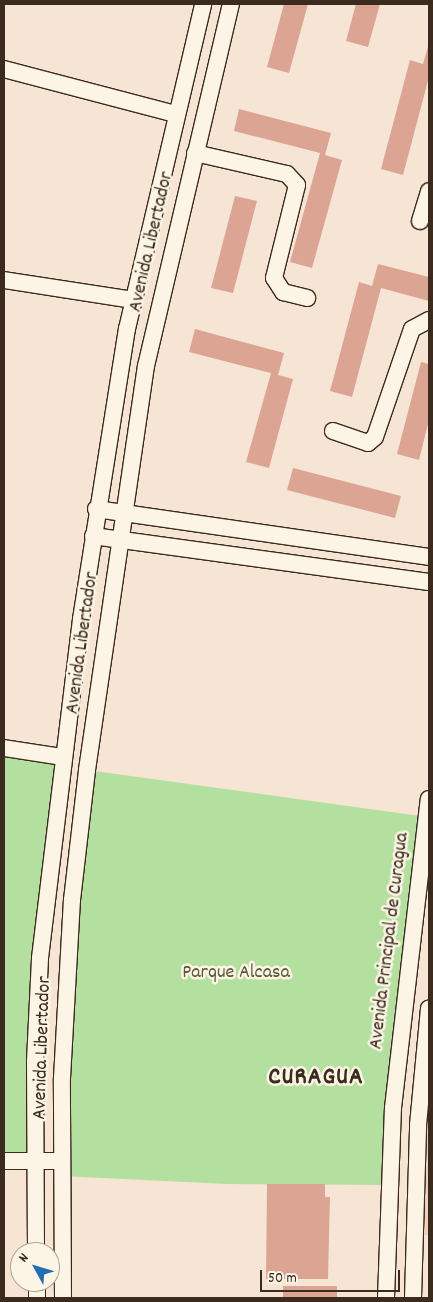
<!DOCTYPE html>
<style>
body{margin:0}
#map{position:relative;width:433px;height:1302px;overflow:hidden;background:#f6e5d5;font-family:Dekko,sans-serif}
div>[style]{position:absolute}
.built>*{inset:0;background:#eed2c1}
.green>*{inset:0;background:#b3e09e}
.building>*{inset:0;background:#dca593}
.roads{filter:drop-shadow(1px 0 #3b2a1e) drop-shadow(-1px 0 #3b2a1e) drop-shadow(0 1px #3b2a1e) drop-shadow(0 -1px #3b2a1e)}
.minor>*{height:16px;margin:-8px;padding:0 8px;transform-origin:8px;border-radius:8px;background:#fcf5e5}
span{translate:-50% -50%;white-space:nowrap;text-align:center;line-height:1.15;-webkit-text-stroke:5px #fcf5e5;paint-order:stroke}
.street-label{font-size:20px;color:#3b2a1e}
.park-label{font-size:20px;color:#59583e}
.district-label{font-size:25px;color:#3b2a1e;font-weight:700;letter-spacing:1px}
.frame{position:absolute;inset:0;border:5px solid #3b2a1e;pointer-events:none}
.north{position:absolute;left:10px;top:1242px;width:50px;height:50px;box-sizing:border-box;background:#fcf5e5;border:1px solid #afa495;border-radius:50%;rotate:309deg;font-size:14px;font-weight:700;line-height:20px;text-align:center;color:#3b2a1e}
.north::after{content:'';display:block;margin:auto;width:18px;height:22px;background:#1f6fb2;clip-path:polygon(50% 0,100% 100%,50% 72%,0 100%)}
.scale{position:absolute;left:260px;top:1270px;width:140px;height:22px;box-sizing:border-box;border:2px solid #3b2a1e;border-top:0;padding-left:6px;font-size:15px;line-height:18px;white-space:nowrap;color:#3b2a1e;-webkit-text-stroke:4px #fcf5e5;paint-order:stroke}
</style>
<div id="map">
<div class="built">
<div style="clip-path:polygon(429px 1009px,429px 1235px,413px 1235px)"></div>
</div>
<div class="green">
<div style="clip-path:polygon(4px 748px,63px 757px,47px 875px,35px 1161px,4px 1161px)"></div>
<div style="clip-path:polygon(87px 770px,427px 817px,389px 1185px,227px 1184px,61px 1176px)"></div>
</div>
<div class="building">
<div style="clip-path:polygon(284px 4px,308px 4px,289px 73px,267px 67px)"></div>
<div style="clip-path:polygon(356px 4px,380px 4px,368px 47px,346px 41px)"></div>
<div style="clip-path:polygon(429px 43px,429px 77px,403px 175px,381px 169px,410px 60px,423px 64px)"></div>
<div style="clip-path:polygon(239px 109px,331px 133px,325px 155px,342px 160px,312px 268px,290px 262px,320px 153px,234px 131px)"></div>
<div style="clip-path:polygon(235px 196px,257px 201px,233px 293px,211px 288px)"></div>
<div style="clip-path:polygon(378px 264px,429px 277px,429px 301px,381px 288px,352px 397px,330px 391px,359px 282px,372px 286px)"></div>
<div style="clip-path:polygon(195px 329px,284px 353px,278px 375px,293px 379px,269px 468px,246px 462px,271px 373px,189px 352px)"></div>
<div style="clip-path:polygon(421px 362px,429px 364px,429px 420px,419px 460px,397px 454px)"></div>
<div style="clip-path:polygon(293px 468px,401px 496px,395px 518px,287px 490px)"></div>
<div style="clip-path:polygon(267px 1184px,325px 1184px,325px 1197px,330px 1197px,328px 1279px,266px 1279px)"></div>
<div style="clip-path:polygon(283px 1286px,337px 1286px,337px 1298px,283px 1298px)"></div>
</div>
<div class="roads">
<div class="minor">
<div style="left:4px;top:69px;width:177px;rotate:14.7deg"></div>
<div style="left:195px;top:153px;width:94px;rotate:12.9deg"></div>
<div style="left:287px;top:174px;width:15px;rotate:48deg"></div>
<div style="left:297px;top:185px;width:96px;rotate:103.9deg"></div>
<div style="left:274px;top:278px;width:17px;rotate:57deg"></div>
<div style="left:283px;top:292px;width:25px;rotate:14deg"></div>
<div style="left:420px;top:221px;width:31px;rotate:-73deg"></div>
<div style="left:4px;top:280px;width:131px;rotate:8.8deg"></div>
<div style="left:333px;top:431px;width:37px;rotate:19deg"></div>
<div style="left:368px;top:443px;width:9px;rotate:-41deg"></div>
<div style="left:375px;top:437px;width:114px;rotate:-71.1deg"></div>
<div style="left:412px;top:329px;width:19px;rotate:-28deg"></div>
<div style="left:96px;top:509px;width:336px;rotate:8.2deg"></div>
<div style="left:93px;top:536px;width:339px;rotate:7.8deg"></div>
<div style="left:4px;top:748px;width:60px;rotate:8.7deg"></div>
<div style="left:4px;top:1161px;width:57px"></div>
<div style="left:36px;top:1252px;width:191px;rotate:-90.3deg"></div>
<div style="left:35px;top:1061px;width:103px;rotate:-87.2deg"></div>
<div style="left:40px;top:958px;width:341px;rotate:-83.1deg"></div>
<div style="left:81px;top:619px;width:294px;rotate:-81deg"></div>
<div style="left:127px;top:329px;width:334px;rotate:-76.8deg"></div>
<div style="left:37px;top:1282px;width:16px;rotate:90deg"></div>
<div style="left:63px;top:1298px;width:220px;rotate:-90.3deg"></div>
<div style="left:62px;top:1078px;width:178px;rotate:-86.8deg"></div>
<div style="left:72px;top:900px;width:131px;rotate:-83.4deg"></div>
<div style="left:87px;top:770px;width:408px;rotate:-81.7deg"></div>
<div style="left:146px;top:366px;width:372px;rotate:-76.8deg"></div>
<div style="left:386px;top:1298px;width:190px;rotate:-87.9deg"></div>
<div style="left:393px;top:1108px;width:311px;rotate:-83.4deg"></div>
<div style="left:413px;top:1298px;width:173px;rotate:-88.3deg"></div>
<div style="left:418px;top:1125px;width:117px;rotate:-84.6deg"></div>
</div>
</div>
<div class="street-label">
<span style="left:152px;top:242px;rotate:-77deg">Avenida Libertador</span>
<span style="left:83px;top:643px;rotate:-82deg">Avenida Libertador</span>
<span style="left:390px;top:941px;rotate:-83deg">Avenida Principal de Curagua</span>
<span style="left:43px;top:1048px;rotate:-88deg">Avenida Libertador</span>
</div>
<div class="park-label">
<span style="left:236px;top:973px">Parque Alcasa</span>
</div>
<div class="district-label">
<span style="left:316px;top:1078px">CURAGUA</span>
</div>
<div class="frame"></div>
<div class="north">N</div>
<div class="scale">50 m</div>
</div>
